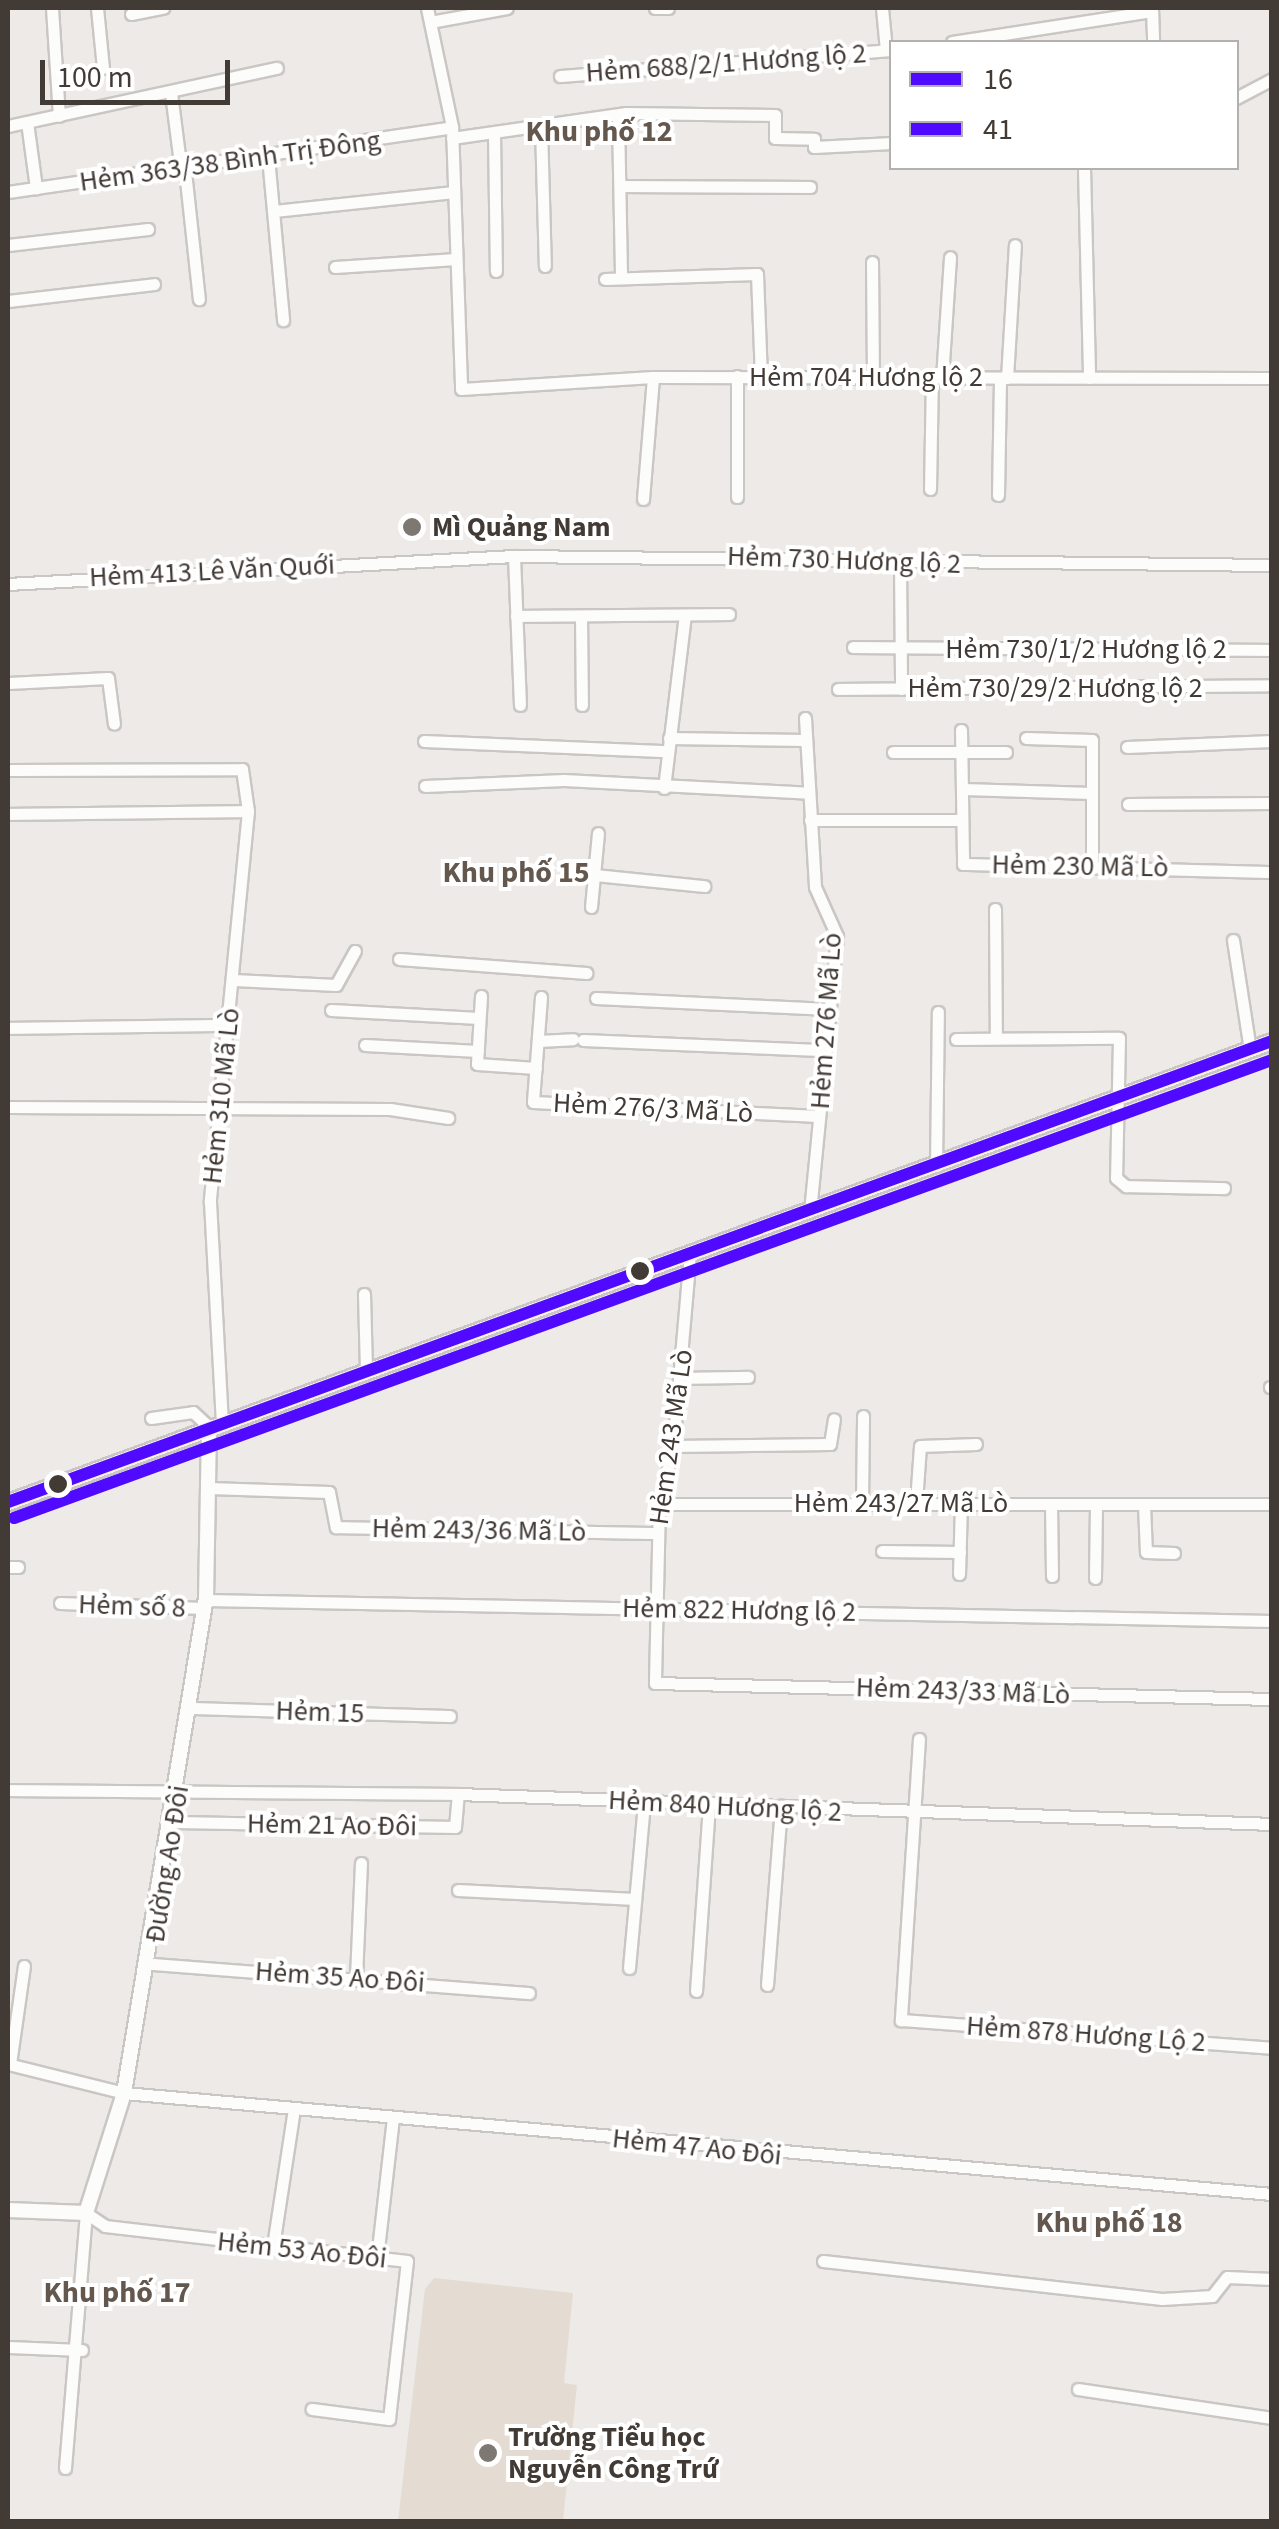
<!DOCTYPE html>
<meta charset="utf-8">
<style>
body{margin:0}
#map{position:relative;width:1279px;height:2529px;overflow:hidden;background:#edeae7;font-family:"Source Sans 3",sans-serif}
div>[style]{position:absolute}
.education>*{inset:0;background:#e4dcd3}
.roads{filter:drop-shadow(2px 0 #cac6c3) drop-shadow(-2px 0 #cac6c3) drop-shadow(0 2px #cac6c3) drop-shadow(0 -2px #cac6c3)}
.minor>*{height:11px;margin:-5.5px;padding:0 5.5px;transform-origin:5.5px;border-radius:5.5px;background:#fcfcfb}
.tertiary>*{height:14px;margin:-7px;padding:0 7px;transform-origin:7px;border-radius:7px;background:#fcfcfb}
.secondary>*{height:15px;margin:-7.5px;padding:0 7.5px;transform-origin:7.5px;border-radius:7.5px;background:#f5f2ee}
.bus-1>*{height:12px;margin:-6px;padding:0 6px;transform-origin:6px;border-radius:6px;background:#4f0aff}
.bus-2>*{height:12px;margin:-6px;padding:0 6px;transform-origin:6px;border-radius:6px;background:#4f0aff}
.dots>*{width:28px;height:28px;translate:-50% -50%;box-sizing:border-box;border:5px solid #fff;border-radius:50%}
span{translate:-50% -50%;white-space:nowrap;text-align:center;line-height:1.15;-webkit-text-stroke:8px #fff;paint-order:stroke}
.street-label{font-size:28px;color:#423a35}
.poi-label{font-size:28px;color:#423a35;font-weight:700}
.left{translate:0 -50%;text-align:left}
.neighbourhood-label{font-size:30px;color:#64574d;font-weight:700}
.frame{position:absolute;inset:0;border:10px solid #423a35;pointer-events:none}
.legend{position:absolute;left:889px;top:40px;width:350px;height:130px;box-sizing:border-box;background:#fff;border:2px solid #b3b0ae;margin:0;padding:12px 18px;list-style:none;font-size:30px;color:#423a35}
.legend li{display:flex;align-items:center;gap:20px;height:50px}
.legend b{width:50px;border:2px solid #b3b0ae}
.scale{position:absolute;left:40px;top:60px;width:190px;height:45px;box-sizing:border-box;border:5px solid #423a35;border-top:0;padding-left:12px;font-size:30px;line-height:35px;white-space:nowrap;color:#423a35;-webkit-text-stroke:8px #fff;paint-order:stroke}
</style>
<div id="map">
<div class="education">
<div style="clip-path:polygon(434px 2278px,573px 2293px,564px 2383px,577px 2385px,563px 2521px,398px 2521px,425px 2289px)"></div>
</div>
<div class="roads">
<div class="minor">
<div style="left:52px;top:8px;width:108px;rotate:86.3deg"></div>
<div style="left:97px;top:8px;width:60px;rotate:84.3deg"></div>
<div style="left:427px;top:8px;width:122px;rotate:78.1deg"></div>
<div style="left:452px;top:127px;width:262px;rotate:88deg"></div>
<div style="left:461px;top:389px;width:192px;rotate:-3.6deg"></div>
<div style="left:653px;top:377px;width:619px;rotate:0.09deg"></div>
<div style="left:655px;top:8px;width:13px"></div>
<div style="left:882px;top:8px;width:42px;rotate:84.6deg"></div>
<div style="left:1152px;top:8px;width:34px;rotate:88deg"></div>
<div style="left:131px;top:14px;width:33px;rotate:-11deg"></div>
<div style="left:430px;top:22px;width:78px;rotate:-10.3deg"></div>
<div style="left:952px;top:42px;width:202px;rotate:-8.8deg"></div>
<div style="left:560px;top:76px;width:333px;rotate:-4.5deg"></div>
<div style="left:171px;top:93px;width:79px;rotate:82.7deg"></div>
<div style="left:1236px;top:98px;width:41px;rotate:-27.8deg"></div>
<div style="left:618px;top:118px;width:160px;rotate:88.9deg"></div>
<div style="left:27px;top:122px;width:67px;rotate:82.2deg"></div>
<div style="left:8px;top:126px;width:275px;rotate:-12.2deg"></div>
<div style="left:541px;top:127px;width:139px;rotate:88.4deg"></div>
<div style="left:494px;top:133px;width:138px;rotate:89.2deg"></div>
<div style="left:452px;top:138px;width:176px;rotate:-8.2deg"></div>
<div style="left:626px;top:113px;width:149px;rotate:0.8deg"></div>
<div style="left:775px;top:115px;width:23px;rotate:90deg"></div>
<div style="left:775px;top:138px;width:39px;rotate:1deg"></div>
<div style="left:814px;top:139px;width:8px;rotate:90deg"></div>
<div style="left:814px;top:147px;width:78px;rotate:-2.9deg"></div>
<div style="left:268px;top:157px;width:164px;rotate:84.7deg"></div>
<div style="left:1084px;top:168px;width:210px;rotate:88.6deg"></div>
<div style="left:185px;top:171px;width:129px;rotate:83.8deg"></div>
<div style="left:622px;top:186px;width:188px;rotate:0.3deg"></div>
<div style="left:8px;top:192px;width:449px;rotate:-8.3deg"></div>
<div style="left:274px;top:211px;width:181px;rotate:-6deg"></div>
<div style="left:8px;top:245px;width:141px;rotate:-6.5deg"></div>
<div style="left:872px;top:262px;width:119px;rotate:89.5deg"></div>
<div style="left:335px;top:267px;width:121px;rotate:-3.8deg"></div>
<div style="left:605px;top:279px;width:152px;rotate:-1.9deg"></div>
<div style="left:757px;top:274px;width:103px;rotate:87.8deg"></div>
<div style="left:8px;top:301px;width:147px;rotate:-6.6deg"></div>
<div style="left:737px;top:376px;width:121px;rotate:90deg"></div>
<div style="left:942px;top:378px;width:121px;rotate:-86.2deg"></div>
<div style="left:1007px;top:378px;width:133px;rotate:-86.6deg"></div>
<div style="left:930px;top:489px;width:111px;rotate:-89deg"></div>
<div style="left:998px;top:495px;width:117px;rotate:-89deg"></div>
<div style="left:643px;top:499px;width:122px;rotate:-85.3deg"></div>
<div style="left:514px;top:556px;width:149px;rotate:87.7deg"></div>
<div style="left:900px;top:563px;width:126px;rotate:89.5deg"></div>
<div style="left:8px;top:584px;width:507px;rotate:-3.17deg"></div>
<div style="left:514px;top:556px;width:758px;rotate:0.68deg"></div>
<div style="left:516px;top:616px;width:213px;rotate:-0.5deg"></div>
<div style="left:581px;top:616px;width:89px;rotate:89.4deg"></div>
<div style="left:853px;top:647px;width:419px;rotate:0.4deg"></div>
<div style="left:8px;top:683px;width:100px;rotate:-2.9deg"></div>
<div style="left:108px;top:678px;width:46px;rotate:82.6deg"></div>
<div style="left:838px;top:689px;width:434px;rotate:-0.5deg"></div>
<div style="left:805px;top:718px;width:169px;rotate:86.6deg"></div>
<div style="left:815px;top:887px;width:54px;rotate:65.8deg"></div>
<div style="left:837px;top:936px;width:275px;rotate:95.6deg"></div>
<div style="left:961px;top:730px;width:134px;rotate:89.1deg"></div>
<div style="left:963px;top:864px;width:309px;rotate:1.5deg"></div>
<div style="left:669px;top:738px;width:135px;rotate:0.8deg"></div>
<div style="left:1026px;top:738px;width:66px;rotate:1.7deg"></div>
<div style="left:1092px;top:740px;width:125px;rotate:90deg"></div>
<div style="left:424px;top:741px;width:243px;rotate:2.4deg"></div>
<div style="left:1127px;top:747px;width:145px;rotate:-2.4deg"></div>
<div style="left:893px;top:752px;width:113px"></div>
<div style="left:8px;top:770px;width:234px;rotate:-0.2deg"></div>
<div style="left:242px;top:769px;width:42px;rotate:81.9deg"></div>
<div style="left:248px;top:811px;width:393px;rotate:95.6deg"></div>
<div style="left:210px;top:1202px;width:221px;rotate:86.9deg"></div>
<div style="left:425px;top:786px;width:139px;rotate:-2.5deg"></div>
<div style="left:564px;top:780px;width:245px;rotate:3deg"></div>
<div style="left:664px;top:788px;width:174px;rotate:-83.1deg"></div>
<div style="left:963px;top:789px;width:129px;rotate:1.8deg"></div>
<div style="left:1128px;top:804px;width:144px;rotate:-0.4deg"></div>
<div style="left:8px;top:814px;width:240px;rotate:-0.7deg"></div>
<div style="left:810px;top:820px;width:151px"></div>
<div style="left:595px;top:875px;width:110px;rotate:5.8deg"></div>
<div style="left:591px;top:907px;width:74px;rotate:-84.6deg"></div>
<div style="left:995px;top:909px;width:129px;rotate:89.6deg"></div>
<div style="left:1233px;top:940px;width:111px;rotate:81.2deg"></div>
<div style="left:399px;top:959px;width:188px;rotate:4.3deg"></div>
<div style="left:234px;top:980px;width:102px;rotate:2.8deg"></div>
<div style="left:336px;top:985px;width:39px;rotate:-61deg"></div>
<div style="left:481px;top:996px;width:68px;rotate:93.4deg"></div>
<div style="left:477px;top:1064px;width:59px;rotate:3.9deg"></div>
<div style="left:541px;top:997px;width:105px;rotate:94.4deg"></div>
<div style="left:533px;top:1102px;width:285px;rotate:2.8deg"></div>
<div style="left:596px;top:998px;width:233px;rotate:2.7deg"></div>
<div style="left:331px;top:1010px;width:148px;rotate:3.1deg"></div>
<div style="left:8px;top:1028px;width:222px;rotate:-0.8deg"></div>
<div style="left:956px;top:1039px;width:163px;rotate:-0.4deg"></div>
<div style="left:1119px;top:1038px;width:140px;rotate:91.2deg"></div>
<div style="left:1116px;top:1178px;width:13px;rotate:39deg"></div>
<div style="left:1126px;top:1186px;width:98px;rotate:1.2deg"></div>
<div style="left:583px;top:1040px;width:242px;rotate:2.4deg"></div>
<div style="left:538px;top:1041px;width:35px;rotate:-3deg"></div>
<div style="left:365px;top:1045px;width:113px;rotate:3deg"></div>
<div style="left:8px;top:1107px;width:382px;rotate:0.3deg"></div>
<div style="left:390px;top:1109px;width:59px;rotate:8.8deg"></div>
<div style="left:936px;top:1166px;width:154px;rotate:-89.3deg"></div>
<div style="left:690px;top:1253px;width:194px;rotate:95deg"></div>
<div style="left:673px;top:1446px;width:60px;rotate:103.6deg"></div>
<div style="left:659px;top:1504px;width:179px;rotate:91.3deg"></div>
<div style="left:655px;top:1683px;width:617px;rotate:1.49deg"></div>
<div style="left:364px;top:1294px;width:77px;rotate:88.5deg"></div>
<div style="left:681px;top:1378px;width:67px;rotate:-0.9deg"></div>
<div style="left:1270px;top:1387px;width:2px"></div>
<div style="left:151px;top:1418px;width:42px;rotate:-8.1deg"></div>
<div style="left:193px;top:1412px;width:22px;rotate:43deg"></div>
<div style="left:673px;top:1446px;width:157px;rotate:-0.7deg"></div>
<div style="left:830px;top:1444px;width:25px;rotate:-81deg"></div>
<div style="left:209px;top:1488px;width:120px;rotate:1.9deg"></div>
<div style="left:329px;top:1492px;width:36px;rotate:79deg"></div>
<div style="left:336px;top:1527px;width:322px;rotate:1.1deg"></div>
<div style="left:862px;top:1502px;width:86px;rotate:-89.3deg"></div>
<div style="left:916px;top:1502px;width:56px;rotate:-85.9deg"></div>
<div style="left:920px;top:1446px;width:56px;rotate:-2deg"></div>
<div style="left:659px;top:1504px;width:613px"></div>
<div style="left:1051px;top:1504px;width:72px;rotate:89.2deg"></div>
<div style="left:1144px;top:1505px;width:47px;rotate:87.6deg"></div>
<div style="left:1146px;top:1552px;width:28px;rotate:2deg"></div>
<div style="left:882px;top:1551px;width:78px;rotate:0.7deg"></div>
<div style="left:8px;top:1567px;width:10px"></div>
<div style="left:959px;top:1574px;width:71px;rotate:-88.4deg"></div>
<div style="left:1095px;top:1578px;width:71px;rotate:-89.2deg"></div>
<div style="left:206px;top:1600px;width:1066px;rotate:1.13deg"></div>
<div style="left:60px;top:1603px;width:144px;rotate:2deg"></div>
<div style="left:191px;top:1708px;width:259px;rotate:1.8deg"></div>
<div style="left:919px;top:1739px;width:282px;rotate:93.7deg"></div>
<div style="left:901px;top:2020px;width:372px;rotate:4.3deg"></div>
<div style="left:8px;top:1790px;width:450px;rotate:0.5deg"></div>
<div style="left:458px;top:1794px;width:815px;rotate:2.11deg"></div>
<div style="left:175px;top:1822px;width:280px;rotate:1deg"></div>
<div style="left:455px;top:1827px;width:33px;rotate:-85deg"></div>
<div style="left:458px;top:1890px;width:177px;rotate:2.9deg"></div>
<div style="left:152px;top:1964px;width:378px;rotate:4.4deg"></div>
<div style="left:629px;top:1968px;width:167px;rotate:-84.8deg"></div>
<div style="left:356px;top:1977px;width:114px;rotate:-87.5deg"></div>
<div style="left:767px;top:1985px;width:180px;rotate:-85.5deg"></div>
<div style="left:696px;top:1991px;width:188px;rotate:-86deg"></div>
<div style="left:8px;top:2064px;width:120px;rotate:14deg"></div>
<div style="left:124px;top:2093px;width:1152px;rotate:5.03deg"></div>
<div style="left:10px;top:2064px;width:99px;rotate:-81.9deg"></div>
<div style="left:86px;top:2213px;width:23px;rotate:34deg"></div>
<div style="left:105px;top:2226px;width:304px;rotate:6.6deg"></div>
<div style="left:407px;top:2261px;width:159px;rotate:96.5deg"></div>
<div style="left:389px;top:2419px;width:78px;rotate:-172.6deg"></div>
<div style="left:273px;top:2246px;width:139px;rotate:-81.3deg"></div>
<div style="left:377px;top:2258px;width:142px;rotate:-83.5deg"></div>
<div style="left:823px;top:2261px;width:341px;rotate:6.4deg"></div>
<div style="left:1162px;top:2299px;width:50px;rotate:-3.4deg"></div>
<div style="left:1212px;top:2296px;width:24px;rotate:-52deg"></div>
<div style="left:1227px;top:2277px;width:45px;rotate:2.5deg"></div>
<div style="left:8px;top:2347px;width:74px;rotate:2.3deg"></div>
<div style="left:1078px;top:2389px;width:196px;rotate:8.5deg"></div>
<div style="left:65px;top:2468px;width:256px;rotate:-85.3deg"></div>
</div>
<div class="tertiary">
<div style="left:8px;top:2210px;width:78px;rotate:2.2deg"></div>
<div style="left:86px;top:2213px;width:126px;rotate:-72.4deg"></div>
<div style="left:124px;top:2093px;width:500px;rotate:-80.6deg"></div>
<div style="left:206px;top:1600px;width:173px;rotate:-89deg"></div>
</div>
<div class="secondary">
<div style="left:8px;top:1502px;width:1345px;rotate:-20.04deg"></div>
</div>
</div>
<div class="bus-1">
<div style="left:8px;top:1502px;width:1345px;rotate:-20.04deg"></div>
</div>
<div class="bus-2">
<div style="left:14px;top:1518px;width:1339px;rotate:-20.01deg"></div>
</div>
<div class="dots">
<div style="left:412px;top:527px;background:#7e7873"></div>
<div style="left:640px;top:1271px;background:#423a35"></div>
<div style="left:58px;top:1484px;background:#423a35"></div>
<div style="left:488px;top:2453px;background:#7e7873"></div>
</div>
<div class="street-label">
<span style="left:726px;top:63px;rotate:-4deg">Hẻm 688/2/1 Hương lộ 2</span>
<span style="left:230px;top:161px;rotate:-8deg">Hẻm 363/38 Bình Trị Đông</span>
<span style="left:866px;top:377px">Hẻm 704 Hương lộ 2</span>
<span style="left:844px;top:560px;rotate:2deg">Hẻm 730 Hương lộ 2</span>
<span style="left:212px;top:571px;rotate:-3deg">Hẻm 413 Lê Văn Quới</span>
<span style="left:1086px;top:649px">Hẻm 730/1/2 Hương lộ 2</span>
<span style="left:1055px;top:688px">Hẻm 730/29/2 Hương lộ 2</span>
<span style="left:1080px;top:866px;rotate:1deg">Hẻm 230 Mã Lò</span>
<span style="left:826px;top:1021px;rotate:-86deg">Hẻm 276 Mã Lò</span>
<span style="left:221px;top:1096px;rotate:-84deg">Hẻm 310 Mã Lò</span>
<span style="left:653px;top:1108px;rotate:3deg">Hẻm 276/3 Mã Lò</span>
<span style="left:671px;top:1437px;rotate:-82deg">Hẻm 243 Mã Lò</span>
<span style="left:901px;top:1503px">Hẻm 243/27 Mã Lò</span>
<span style="left:479px;top:1530px;rotate:1deg">Hẻm 243/36 Mã Lò</span>
<span style="left:132px;top:1606px;rotate:2deg">Hẻm số 8</span>
<span style="left:739px;top:1610px;rotate:1deg">Hẻm 822 Hương lộ 2</span>
<span style="left:963px;top:1691px;rotate:2deg">Hẻm 243/33 Mã Lò</span>
<span style="left:320px;top:1712px;rotate:2deg">Hẻm 15</span>
<span style="left:725px;top:1806px;rotate:3deg">Hẻm 840 Hương lộ 2</span>
<span style="left:332px;top:1825px;rotate:1deg">Hẻm 21 Ao Đôi</span>
<span style="left:167px;top:1864px;rotate:-81deg">Đường Ao Đôi</span>
<span style="left:340px;top:1977px;rotate:4deg">Hẻm 35 Ao Đôi</span>
<span style="left:1086px;top:2034px;rotate:4deg">Hẻm 878 Hương Lộ 2</span>
<span style="left:697px;top:2147px;rotate:6deg">Hẻm 47 Ao Đôi</span>
<span style="left:302px;top:2250px;rotate:6deg">Hẻm 53 Ao Đôi</span>
</div>
<div class="poi-label">
<span class="left" style="left:432px;top:527px">Mì Quảng Nam</span>
<span class="left" style="left:508px;top:2453px">Trường Tiểu học<br>Nguyễn Công Trứ</span>
</div>
<div class="neighbourhood-label">
<span style="left:599px;top:132px">Khu phố 12</span>
<span style="left:516px;top:873px">Khu phố 15</span>
<span style="left:1109px;top:2223px">Khu phố 18</span>
<span style="left:117px;top:2293px">Khu phố 17</span>
</div>
<div class="frame"></div>
<ul class="legend">
<li><b style="height:12px;background:#4f0aff"></b>16</li>
<li><b style="height:12px;background:#4f0aff"></b>41</li>
</ul>
<div class="scale">100 m</div>
</div>
